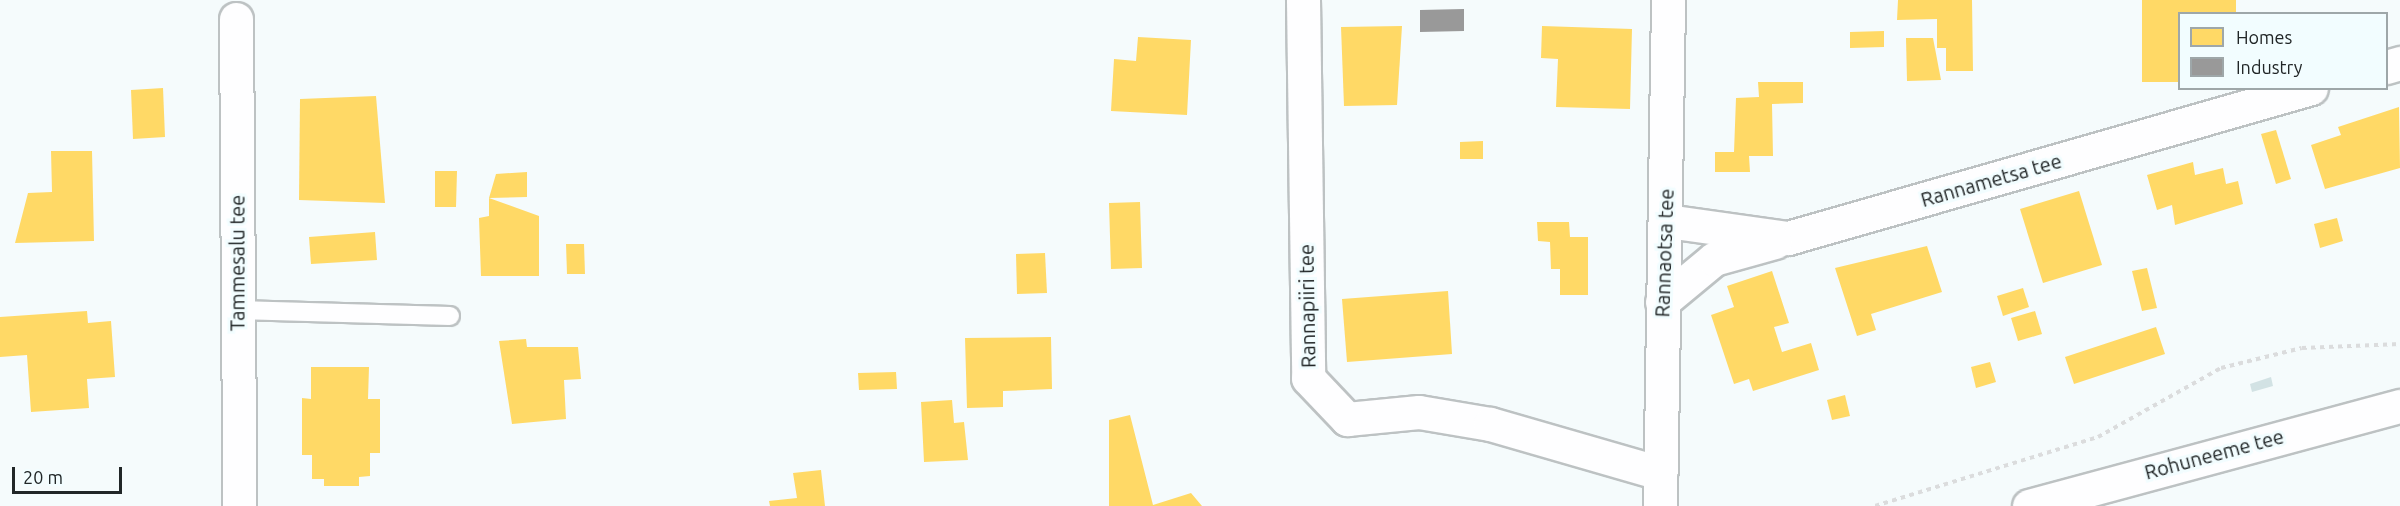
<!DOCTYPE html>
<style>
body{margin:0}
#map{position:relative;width:2400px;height:506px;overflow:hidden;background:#f5fbfc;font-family:Ubuntu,sans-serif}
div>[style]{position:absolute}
.homes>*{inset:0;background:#ffd966}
.industry>*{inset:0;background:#999}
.building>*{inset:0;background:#d2e2e4}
.path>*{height:4px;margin-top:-2px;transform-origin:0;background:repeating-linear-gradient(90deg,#dbdcdd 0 4.5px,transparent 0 9px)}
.roads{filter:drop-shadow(2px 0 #bdc2c3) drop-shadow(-2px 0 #bdc2c3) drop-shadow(0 2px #bdc2c3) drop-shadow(0 -2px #bdc2c3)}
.lane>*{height:18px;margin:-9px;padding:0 9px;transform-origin:9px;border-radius:9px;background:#fefeff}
.street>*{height:33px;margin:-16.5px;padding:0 16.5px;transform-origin:16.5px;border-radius:16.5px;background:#fefeff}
.secondary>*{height:33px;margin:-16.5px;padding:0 16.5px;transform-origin:16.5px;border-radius:16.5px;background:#fefeff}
span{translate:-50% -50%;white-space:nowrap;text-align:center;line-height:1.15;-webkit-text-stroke:6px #f2fdff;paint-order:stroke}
.street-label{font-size:20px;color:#212627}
.legend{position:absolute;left:2178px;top:12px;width:210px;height:78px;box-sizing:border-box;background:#f2fdff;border:2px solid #9ea7a9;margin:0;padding:8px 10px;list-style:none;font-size:18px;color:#212627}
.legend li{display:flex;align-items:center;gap:12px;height:30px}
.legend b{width:30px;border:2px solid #9ea7a9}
.scale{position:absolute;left:12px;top:467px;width:110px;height:27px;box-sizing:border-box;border:3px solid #212627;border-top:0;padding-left:8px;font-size:18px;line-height:21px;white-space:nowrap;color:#212627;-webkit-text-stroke:4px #f2fdff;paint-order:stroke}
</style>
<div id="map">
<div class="homes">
<div style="clip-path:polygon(1898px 0,1972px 0,1973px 71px,1946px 71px,1946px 48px,1937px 48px,1937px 19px,1897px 20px)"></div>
<div style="clip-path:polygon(2142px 0,2236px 0,2236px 14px,2180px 14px,2180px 82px,2142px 82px)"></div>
<div style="clip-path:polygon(1402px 26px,1397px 105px,1344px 106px,1341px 27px)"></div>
<div style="clip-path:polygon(1542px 26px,1632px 29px,1630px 109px,1556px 107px,1558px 59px,1541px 58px)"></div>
<div style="clip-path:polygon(1884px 31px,1884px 47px,1850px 48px,1850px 32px)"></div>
<div style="clip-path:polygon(1138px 37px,1191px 40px,1187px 115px,1111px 111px,1114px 59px,1136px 61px)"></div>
<div style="clip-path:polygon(1906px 38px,1933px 38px,1941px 80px,1907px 81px)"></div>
<div style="clip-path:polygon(1758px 82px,1803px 82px,1803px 103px,1772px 104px,1773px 156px,1749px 156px,1750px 172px,1715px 172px,1715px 152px,1734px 152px,1736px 98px,1759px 97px)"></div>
<div style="clip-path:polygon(163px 88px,165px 137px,133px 139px,131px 90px)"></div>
<div style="clip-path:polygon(376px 96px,385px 203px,299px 200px,300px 99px)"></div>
<div style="clip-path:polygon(2399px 107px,2400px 168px,2325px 189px,2311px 145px,2341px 135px,2338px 127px)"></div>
<div style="clip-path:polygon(2276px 130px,2291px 179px,2276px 184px,2261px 134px)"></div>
<div style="clip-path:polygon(1483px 141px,1483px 159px,1460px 159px,1460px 142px)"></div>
<div style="clip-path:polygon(51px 151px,92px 151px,94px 241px,15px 243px,28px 193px,52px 192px)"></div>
<div style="clip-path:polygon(2193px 162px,2195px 175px,2223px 168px,2226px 184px,2238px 181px,2243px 204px,2175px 225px,2172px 205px,2157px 210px,2147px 175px)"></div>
<div style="clip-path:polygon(435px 171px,457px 171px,456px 207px,435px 207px)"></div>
<div style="clip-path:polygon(527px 172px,527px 197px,489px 198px,539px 216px,539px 276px,481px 276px,479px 218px,489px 216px,489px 198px,496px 174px)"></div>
<div style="clip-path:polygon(2079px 191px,2102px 265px,2043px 283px,2020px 209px)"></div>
<div style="clip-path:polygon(1140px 202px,1142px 268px,1111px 269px,1109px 203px)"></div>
<div style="clip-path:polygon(2337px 218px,2343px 241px,2320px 248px,2314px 224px)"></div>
<div style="clip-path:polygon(1537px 222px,1569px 222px,1570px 237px,1588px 237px,1588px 295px,1560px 295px,1560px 269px,1551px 269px,1550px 242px,1538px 241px)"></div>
<div style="clip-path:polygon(375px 232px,377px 260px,311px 264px,309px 237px)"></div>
<div style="clip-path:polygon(566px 244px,584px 244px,585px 274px,567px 274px)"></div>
<div style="clip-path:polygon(1927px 246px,1942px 292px,1871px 314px,1876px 330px,1857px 336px,1835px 268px)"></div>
<div style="clip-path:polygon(1045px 253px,1047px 293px,1017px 294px,1016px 254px)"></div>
<div style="clip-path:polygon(2147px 268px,2157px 308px,2142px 311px,2132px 271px)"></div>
<div style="clip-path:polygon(1772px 271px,1789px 323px,1774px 327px,1782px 352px,1811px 343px,1819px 370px,1753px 391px,1749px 379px,1734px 384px,1711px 315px,1734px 307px,1727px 286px)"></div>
<div style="clip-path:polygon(2023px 288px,2029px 307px,2003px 316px,1997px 296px)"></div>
<div style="clip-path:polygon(1448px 291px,1452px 354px,1347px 362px,1342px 299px)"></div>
<div style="clip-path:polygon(87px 311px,88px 323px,111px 321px,115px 377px,87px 379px,89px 408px,31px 412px,27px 355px,0 357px,0 317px)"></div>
<div style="clip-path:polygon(2035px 311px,2042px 334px,2018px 341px,2011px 318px)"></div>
<div style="clip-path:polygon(2156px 327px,2165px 354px,2074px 384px,2065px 357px)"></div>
<div style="clip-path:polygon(1051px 337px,1052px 389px,1003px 391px,1003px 407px,967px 408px,965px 338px)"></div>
<div style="clip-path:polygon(526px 339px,527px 347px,578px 347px,581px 379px,564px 380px,566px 419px,512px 424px,499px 341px)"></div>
<div style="clip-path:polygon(1990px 362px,1996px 382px,1976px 388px,1971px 367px)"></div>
<div style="clip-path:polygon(311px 367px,369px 367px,368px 399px,380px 399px,380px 453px,370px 453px,370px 476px,359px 477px,359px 486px,324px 486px,324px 479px,312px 479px,312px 455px,302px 455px,302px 398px,311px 399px)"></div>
<div style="clip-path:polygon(896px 372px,897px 389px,859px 390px,858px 373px)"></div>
<div style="clip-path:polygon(1845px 395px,1850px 416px,1832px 420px,1827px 400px)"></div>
<div style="clip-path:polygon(952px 400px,954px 423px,964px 422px,968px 460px,924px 462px,921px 402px)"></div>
<div style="clip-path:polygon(1130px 415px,1153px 505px,1191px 493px,1202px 506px,1109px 506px,1109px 420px)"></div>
<div style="clip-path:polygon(821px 470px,825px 506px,770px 506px,769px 501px,797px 498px,793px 473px)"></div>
</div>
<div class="industry">
<div style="clip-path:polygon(1464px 9px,1464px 31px,1420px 32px,1420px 10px)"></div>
</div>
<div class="building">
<div style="clip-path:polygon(2271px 377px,2273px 386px,2252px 392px,2250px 384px)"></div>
</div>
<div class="path">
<div style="left:1875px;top:506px;width:233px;rotate:-17.2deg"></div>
<div style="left:2098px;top:437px;width:141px;rotate:-29.3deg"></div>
<div style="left:2221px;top:368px;width:83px;rotate:-13.9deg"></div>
<div style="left:2302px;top:348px;width:98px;rotate:-2.3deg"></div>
</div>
<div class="roads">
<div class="lane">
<div style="left:237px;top:310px;width:213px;rotate:1.6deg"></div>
</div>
<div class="street">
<div style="left:1303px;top:0;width:378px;rotate:89.2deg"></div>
<div style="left:1308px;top:378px;width:57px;rotate:46.4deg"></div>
<div style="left:1347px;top:419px;width:72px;rotate:-5.6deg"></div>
<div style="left:1419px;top:412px;width:72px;rotate:9.6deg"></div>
<div style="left:1490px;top:424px;width:177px;rotate:16.1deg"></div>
<div style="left:236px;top:19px;width:487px;rotate:89.6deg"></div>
<div style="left:2386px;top:67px;width:15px;rotate:-16deg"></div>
<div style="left:1667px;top:221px;width:122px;rotate:8deg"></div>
<div style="left:1788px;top:238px;width:544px;rotate:-16deg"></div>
<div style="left:1662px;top:302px;width:67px;rotate:-39.6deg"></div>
<div style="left:1714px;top:259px;width:63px;rotate:-15.6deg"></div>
<div style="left:1660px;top:506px;width:506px;rotate:-89.09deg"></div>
</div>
<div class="secondary">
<div style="left:2029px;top:506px;width:384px;rotate:-15.1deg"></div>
</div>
</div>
<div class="street-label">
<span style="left:1991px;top:180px;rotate:-16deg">Rannametsa tee</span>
<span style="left:1664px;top:253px;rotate:-88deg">Rannaotsa tee</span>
<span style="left:237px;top:263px;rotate:-90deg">Tammesalu tee</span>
<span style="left:1307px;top:306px;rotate:-91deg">Rannapiiri tee</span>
<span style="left:2214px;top:454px;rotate:-15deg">Rohuneeme tee</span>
</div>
<ul class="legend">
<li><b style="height:16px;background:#ffd966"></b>Homes</li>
<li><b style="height:16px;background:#999"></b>Industry</li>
</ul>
<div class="scale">20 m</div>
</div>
